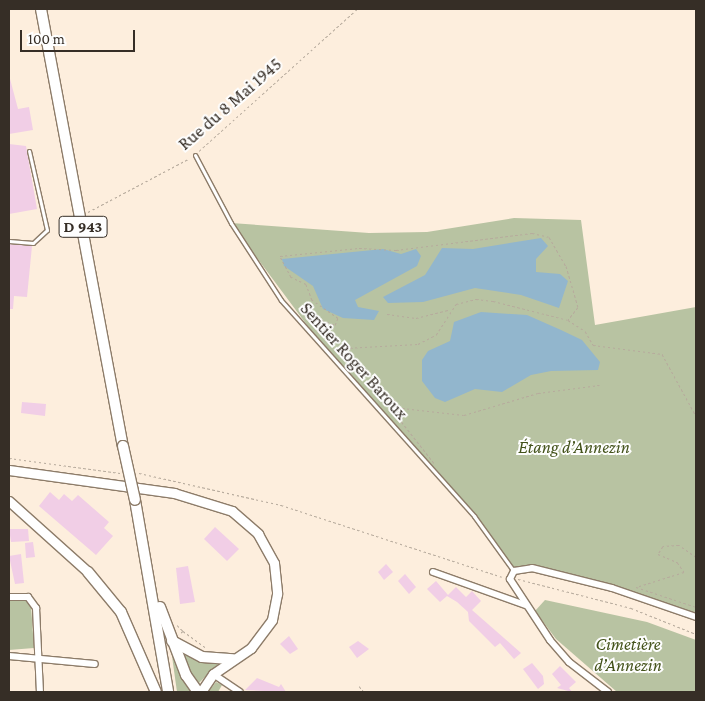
<!DOCTYPE html>
<meta charset="utf-8">
<style>
body{margin:0}
#map{position:relative;width:705px;height:701px;overflow:hidden;background:#fdeedd;font-family:"Crimson Pro",serif}
div>[style]{position:absolute}
.green>*{inset:0;background:#b8c3a2}
.water>*{inset:0;background:#92b6cd}
.building>*{inset:0;background:#f1cee6}
.path>*{height:1px;margin-top:-0.5px;transform-origin:0;background:repeating-linear-gradient(90deg,#b6aa9c 0 2.5px,transparent 0 5px)}
.roads{filter:drop-shadow(1px 0 #8d7c69) drop-shadow(-1px 0 #8d7c69) drop-shadow(0 1px #8d7c69) drop-shadow(0 -1px #8d7c69)}
.lane>*{height:3px;margin:-1.5px;padding:0 1.5px;transform-origin:1.5px;border-radius:1.5px;background:#fff}
.street>*{height:6px;margin:-3px;padding:0 3px;transform-origin:3px;border-radius:3px;background:#fff}
.secondary>*{height:9px;margin:-4.5px;padding:0 4.5px;transform-origin:4.5px;border-radius:4.5px;background:#fff}
.primary>*{height:10px;margin:-5px;padding:0 5px;transform-origin:5px;border-radius:5px;background:#fff}
.bridges{filter:drop-shadow(1px 0 #8d7c69) drop-shadow(-1px 0 #8d7c69) drop-shadow(0 1px #8d7c69) drop-shadow(0 -1px #8d7c69)}
.primary-bridge>*{height:10px;margin:-5px;padding:0 5px;transform-origin:5px;border-radius:5px;background:#fff}
span{translate:-50% -50%;white-space:nowrap;text-align:center;line-height:1.15;-webkit-text-stroke:4px #fefefe;paint-order:stroke}
.shield-label span{padding:1px 4px;background:#fefefe;border:1px solid;border-radius:4px;-webkit-text-stroke-width:0}
.shield-label{font-size:16px;color:#362e26;font-weight:700}
.street-label{font-size:18px;color:#362e26}
.park-label{font-size:18px;color:#43521a;font-style:italic}
.frame{position:absolute;inset:0;border:10px solid #362e26;pointer-events:none}
.scale{position:absolute;left:20px;top:30px;width:115px;height:22px;box-sizing:border-box;border:2px solid #362e26;border-top:0;padding-left:6px;font-size:15px;line-height:18px;white-space:nowrap;color:#362e26;-webkit-text-stroke:4px #fefefe;paint-order:stroke}
</style>
<div id="map">
<div class="green">
<div style="clip-path:polygon(514px 218px,581px 220px,595px 325px,696px 307px,696px 615px,590px 579px,530px 565px,512px 569px,474px 516px,336px 364px,231px 223px,369px 233px,427px 232px)"></div>
<div style="clip-path:polygon(25px 600px,31px 606px,34px 648px,9px 650px,9px 601px)"></div>
<div style="clip-path:polygon(545px 600px,647px 622px,696px 640px,696px 692px,617px 692px,556px 639px,535px 611px)"></div>
<div style="clip-path:polygon(176px 647px,195px 658px,220px 662px,196px 686px)"></div>
<div style="clip-path:polygon(171px 649px,194px 692px,177px 692px)"></div>
<div style="clip-path:polygon(216px 682px,222px 685px,218px 692px,208px 692px)"></div>
</div>
<div class="water">
<div style="clip-path:polygon(541px 238px,548px 246px,536px 259px,536px 272px,560px 274px,568px 281px,559px 308px,521px 295px,475px 288px,423px 302px,388px 303px,383px 297px,425px 275px,442px 248px,473px 249px)"></div>
<div style="clip-path:polygon(383px 249px,401px 254px,416px 249px,421px 256px,417px 266px,355px 300px,358px 307px,379px 311px,374px 320px,343px 318px,323px 309px,313px 286px,284px 266px,282px 259px)"></div>
<div style="clip-path:polygon(481px 312px,527px 315px,561px 330px,582px 340px,600px 362px,598px 370px,551px 371px,531px 375px,502px 392px,475px 389px,445px 402px,435px 398px,422px 381px,422px 360px,428px 351px,450px 341px,454px 322px)"></div>
</div>
<div class="building">
<div style="clip-path:polygon(9px 75px,18px 109px,29px 107px,33px 130px,9px 134px)"></div>
<div style="clip-path:polygon(9px 144px,26px 146px,37px 209px,9px 214px)"></div>
<div style="clip-path:polygon(9px 244px,32px 246px,27px 297px,14px 296px,13px 309px,9px 309px)"></div>
<div style="clip-path:polygon(22px 402px,46px 404px,45px 416px,21px 413px)"></div>
<div style="clip-path:polygon(50px 492px,59px 500px,64px 494px,72px 501px,78px 495px,109px 522px,104px 528px,113px 536px,96px 555px,39px 506px)"></div>
<div style="clip-path:polygon(215px 527px,239px 549px,227px 561px,204px 539px)"></div>
<div style="clip-path:polygon(9px 529px,28px 529px,29px 541px,11px 542px)"></div>
<div style="clip-path:polygon(33px 542px,35px 557px,26px 558px,25px 543px)"></div>
<div style="clip-path:polygon(21px 554px,24px 583px,15px 584px,9px 556px)"></div>
<div style="clip-path:polygon(386px 564px,393px 572px,384px 580px,378px 572px)"></div>
<div style="clip-path:polygon(188px 566px,195px 602px,180px 604px,176px 568px)"></div>
<div style="clip-path:polygon(405px 574px,416px 587px,409px 594px,398px 581px)"></div>
<div style="clip-path:polygon(436px 581px,448px 595px,456px 587px,466px 597px,472px 591px,481px 601px,472px 610px,521px 653px,514px 659px,500px 643px,495px 647px,469px 621px,468px 612px,457px 602px,447px 596px,440px 602px,427px 589px)"></div>
<div style="clip-path:polygon(289px 636px,298px 649px,290px 654px,280px 644px)"></div>
<div style="clip-path:polygon(358px 641px,369px 649px,357px 658px,349px 647px)"></div>
<div style="clip-path:polygon(532px 663px,543px 676px,544px 684px,538px 689px,523px 669px)"></div>
<div style="clip-path:polygon(560px 666px,576px 682px,569px 688px,572px 692px,557px 688px,561px 685px,552px 674px)"></div>
<div style="clip-path:polygon(257px 678px,279px 687px,281px 684px,286px 692px,245px 690px)"></div>
</div>
<div class="path">
<div style="left:199px;top:151px;width:212px;rotate:-41.9deg"></div>
<div style="left:88px;top:212px;width:115px;rotate:-27.9deg"></div>
<div style="left:387px;top:314px;width:29px;rotate:8deg"></div>
<div style="left:416px;top:318px;width:34px;rotate:-14deg"></div>
<div style="left:319px;top:333px;width:21px;rotate:-121deg"></div>
<div style="left:308px;top:315px;width:29px;rotate:20deg"></div>
<div style="left:335px;top:325px;width:8px;rotate:-67deg"></div>
<div style="left:338px;top:318px;width:32px;rotate:-145deg"></div>
<div style="left:312px;top:300px;width:17px;rotate:-111deg"></div>
<div style="left:306px;top:284px;width:17px;rotate:-155deg"></div>
<div style="left:291px;top:277px;width:24px;rotate:-118deg"></div>
<div style="left:280px;top:256px;width:79px;rotate:-5.8deg"></div>
<div style="left:359px;top:248px;width:37px;rotate:3deg"></div>
<div style="left:396px;top:250px;width:137px;rotate:-7.1deg"></div>
<div style="left:532px;top:233px;width:17px;rotate:13deg"></div>
<div style="left:549px;top:237px;width:34px;rotate:60deg"></div>
<div style="left:566px;top:266px;width:43px;rotate:73.7deg"></div>
<div style="left:578px;top:307px;width:16px;rotate:128deg"></div>
<div style="left:338px;top:354px;width:9px;rotate:-41deg"></div>
<div style="left:345px;top:348px;width:73px;rotate:-3.1deg"></div>
<div style="left:418px;top:344px;width:20px;rotate:-27deg"></div>
<div style="left:436px;top:335px;width:37px;rotate:-57deg"></div>
<div style="left:456px;top:304px;width:21px;rotate:-14deg"></div>
<div style="left:476px;top:299px;width:17px;rotate:7deg"></div>
<div style="left:493px;top:301px;width:77px;rotate:14.2deg"></div>
<div style="left:568px;top:320px;width:20px;rotate:33deg"></div>
<div style="left:585px;top:331px;width:16px;rotate:60deg"></div>
<div style="left:593px;top:345px;width:70px;rotate:7.4deg"></div>
<div style="left:662px;top:354px;width:71px;rotate:61.3deg"></div>
<div style="left:368px;top:388px;width:28px;rotate:23deg"></div>
<div style="left:394px;top:399px;width:13px;rotate:67deg"></div>
<div style="left:9px;top:458px;width:112px;rotate:7.7deg"></div>
<div style="left:434px;top:463px;width:53px;rotate:-128.2deg"></div>
<div style="left:401px;top:421px;width:13px;rotate:-86deg"></div>
<div style="left:402px;top:408px;width:62px;rotate:6.4deg"></div>
<div style="left:464px;top:415px;width:77px;rotate:-16.6deg"></div>
<div style="left:538px;top:393px;width:62px;rotate:-7.5deg"></div>
<div style="left:139px;top:473px;width:146px;rotate:12.7deg"></div>
<div style="left:281px;top:505px;width:232px;rotate:18deg"></div>
<div style="left:696px;top:557px;width:21px;rotate:-145deg"></div>
<div style="left:679px;top:545px;width:16px;rotate:176deg"></div>
<div style="left:663px;top:546px;width:9px;rotate:122deg"></div>
<div style="left:658px;top:554px;width:21px;rotate:23deg"></div>
<div style="left:677px;top:562px;width:12px;rotate:55deg"></div>
<div style="left:684px;top:572px;width:50px;rotate:162.6deg"></div>
<div style="left:636px;top:587px;width:63px;rotate:18.4deg"></div>
<div style="left:518px;top:579px;width:117px;rotate:14.4deg"></div>
<div style="left:631px;top:608px;width:70px;rotate:21.8deg"></div>
<div style="left:177px;top:625px;width:8px;rotate:45deg"></div>
<div style="left:183px;top:631px;width:5px;rotate:143deg"></div>
<div style="left:183px;top:631px;width:29px;rotate:36deg"></div>
<div style="left:359px;top:686px;width:8px;rotate:50deg"></div>
</div>
<div class="roads">
<div class="lane">
<div style="left:195px;top:155px;width:77px;rotate:62.1deg"></div>
<div style="left:231px;top:223px;width:92px;rotate:57deg"></div>
<div style="left:281px;top:300px;width:290px;rotate:48.2deg"></div>
<div style="left:474px;top:516px;width:67px;rotate:54.2deg"></div>
<div style="left:9px;top:241px;width:24px;rotate:5deg"></div>
<div style="left:33px;top:243px;width:19px;rotate:-43deg"></div>
<div style="left:47px;top:230px;width:81px;rotate:-102.8deg"></div>
</div>
<div class="street">
<div style="left:433px;top:572px;width:98px;rotate:19.7deg"></div>
<div style="left:9px;top:597px;width:19px"></div>
<div style="left:28px;top:597px;width:14px;rotate:54deg"></div>
<div style="left:36px;top:608px;width:84px;rotate:87.3deg"></div>
<div style="left:9px;top:656px;width:86px;rotate:5.3deg"></div>
<div style="left:213px;top:674px;width:32px;rotate:34deg"></div>
<div style="left:608px;top:692px;width:49px;rotate:-142.4deg"></div>
<div style="left:569px;top:662px;width:29px;rotate:-131deg"></div>
<div style="left:550px;top:640px;width:73px;rotate:-123.3deg"></div>
<div style="left:510px;top:579px;width:9px;rotate:-63deg"></div>
<div style="left:514px;top:571px;width:18px;rotate:-9deg"></div>
<div style="left:532px;top:568px;width:82px;rotate:14deg"></div>
<div style="left:612px;top:588px;width:89px;rotate:19deg"></div>
</div>
<div class="secondary">
<div style="left:9px;top:470px;width:167px;rotate:7.9deg"></div>
<div style="left:174px;top:493px;width:61px;rotate:17.2deg"></div>
<div style="left:232px;top:511px;width:35px;rotate:41deg"></div>
<div style="left:258px;top:534px;width:33px;rotate:61deg"></div>
<div style="left:274px;top:563px;width:31px;rotate:84deg"></div>
<div style="left:277px;top:594px;width:26px;rotate:101deg"></div>
<div style="left:272px;top:620px;width:35px;rotate:127deg"></div>
<div style="left:251px;top:648px;width:46px;rotate:145.6deg"></div>
<div style="left:213px;top:674px;width:22px;rotate:124deg"></div>
<div style="left:9px;top:501px;width:106px;rotate:41.9deg"></div>
</div>
<div class="primary">
<div style="left:41px;top:9px;width:445px;rotate:79.4deg"></div>
<div style="left:135px;top:500px;width:195px;rotate:80.2deg"></div>
<div style="left:88px;top:572px;width:52px;rotate:50.5deg"></div>
<div style="left:121px;top:612px;width:87px;rotate:66.4deg"></div>
<div style="left:160px;top:607px;width:73px;rotate:69.1deg"></div>
<div style="left:186px;top:675px;width:21px;rotate:55deg"></div>
<div style="left:172px;top:641px;width:34px;rotate:28deg"></div>
<div style="left:202px;top:657px;width:31px;rotate:4deg"></div>
</div>
</div>
<div class="bridges">
<div class="primary-bridge">
<div style="left:123px;top:446px;width:55px;rotate:77.5deg"></div>
</div>
</div>
<div class="shield-label">
<span style="left:83px;top:227px">D 943</span>
</div>
<div class="street-label">
<span style="left:230px;top:104px;rotate:-41deg">Rue du 8 Mai 1945</span>
<span style="left:354px;top:361px;rotate:48deg">Sentier Roger Baroux</span>
</div>
<div class="park-label">
<span style="left:574px;top:447px">Étang d’Annezin</span>
<span style="left:628px;top:655px">Cimetière<br>d’Annezin</span>
</div>
<div class="frame"></div>
<div class="scale">100 m</div>
</div>
